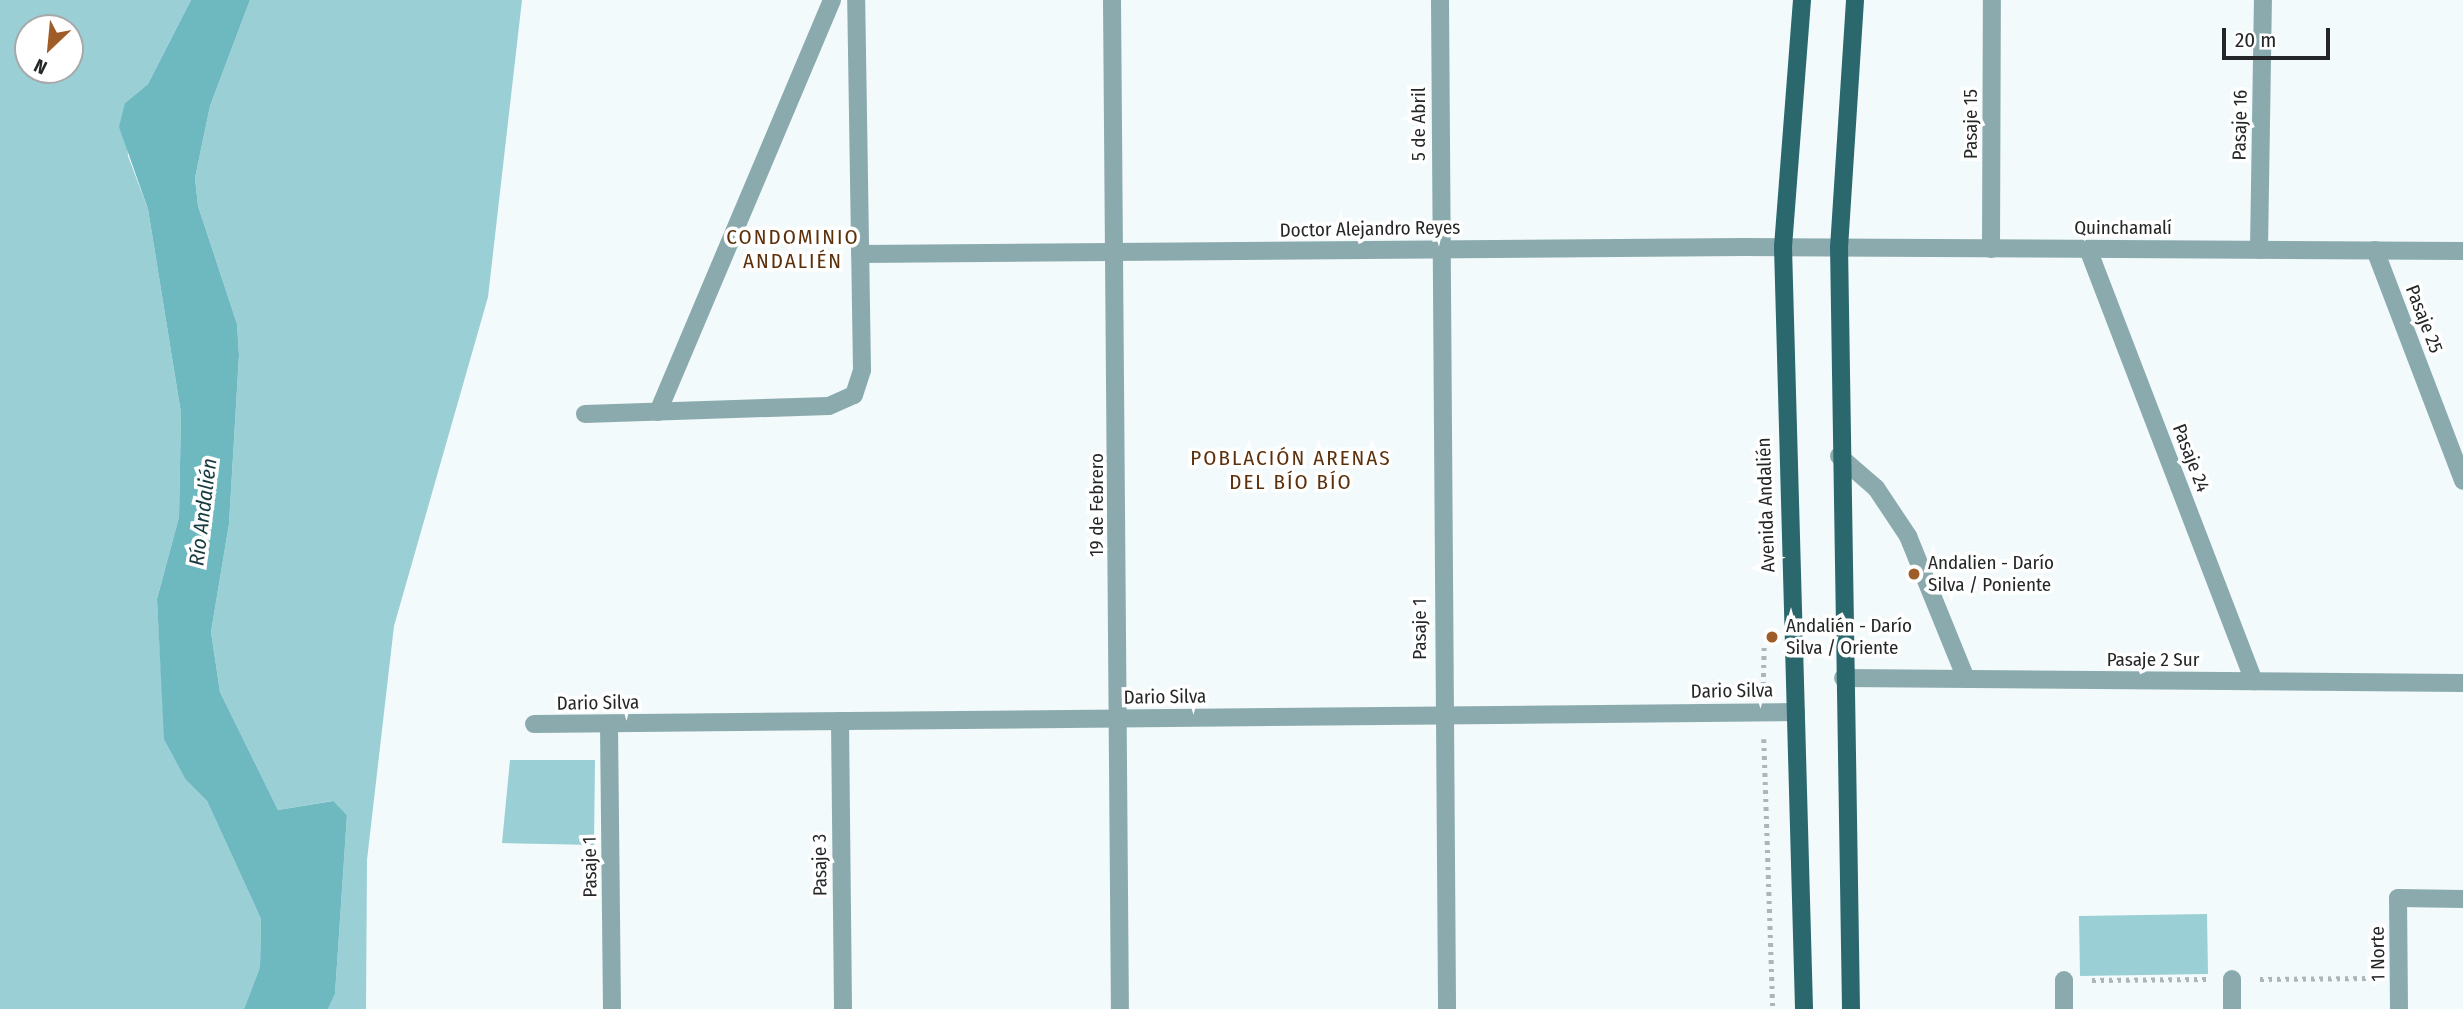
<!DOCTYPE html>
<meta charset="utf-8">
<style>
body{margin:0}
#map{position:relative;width:2463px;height:1009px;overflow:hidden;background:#f3fafb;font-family:"Fira Sans Condensed",sans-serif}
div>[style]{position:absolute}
.green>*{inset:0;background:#9acfd5}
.water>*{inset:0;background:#6eb8c0}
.path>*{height:4.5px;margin-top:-2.25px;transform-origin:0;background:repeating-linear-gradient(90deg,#afb4b5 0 3.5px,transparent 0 8.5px)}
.minor>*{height:18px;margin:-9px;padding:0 9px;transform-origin:9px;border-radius:9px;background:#8baaad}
.major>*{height:18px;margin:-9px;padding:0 9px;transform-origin:9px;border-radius:9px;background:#2a686e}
.dots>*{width:19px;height:19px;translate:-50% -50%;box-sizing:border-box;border:4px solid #fff;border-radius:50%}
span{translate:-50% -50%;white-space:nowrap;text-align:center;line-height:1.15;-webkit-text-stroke:7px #fff;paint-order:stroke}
.street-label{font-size:19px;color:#242627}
.poi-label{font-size:19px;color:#242627}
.left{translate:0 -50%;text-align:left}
.neighbourhood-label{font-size:21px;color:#5c300b;letter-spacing:2px}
.water-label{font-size:21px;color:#163a3e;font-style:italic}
.north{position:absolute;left:14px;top:14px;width:70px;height:70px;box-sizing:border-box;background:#fff;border:2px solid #a7a8a9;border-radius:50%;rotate:206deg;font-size:19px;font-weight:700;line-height:28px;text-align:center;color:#242627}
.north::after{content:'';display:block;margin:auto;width:24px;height:32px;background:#9e5c29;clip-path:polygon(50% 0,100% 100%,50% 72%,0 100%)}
.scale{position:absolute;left:2222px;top:28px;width:108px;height:32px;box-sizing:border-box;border:4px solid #242627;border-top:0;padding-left:9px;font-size:21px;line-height:24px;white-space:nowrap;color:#242627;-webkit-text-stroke:5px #fff;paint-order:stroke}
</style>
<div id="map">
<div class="green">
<div style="clip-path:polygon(evenodd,0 0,191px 0,148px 84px,125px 103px,128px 156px,148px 209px,181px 413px,179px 517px,157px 599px,163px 706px,186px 780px,207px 801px,261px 919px,260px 967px,244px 1009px,0 1009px,0 0,28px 28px,70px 28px,70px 70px,28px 70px,28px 28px)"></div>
<div style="clip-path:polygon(250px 0,522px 0,488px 297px,394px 626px,367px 860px,366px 1009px,328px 1009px,335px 994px,347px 815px,332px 801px,278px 810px,220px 692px,211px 632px,229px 524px,239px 355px,237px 324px,198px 206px,195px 178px,210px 106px)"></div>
<div style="clip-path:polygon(510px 760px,595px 760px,594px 845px,502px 843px)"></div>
<div style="clip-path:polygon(2207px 914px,2208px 974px,2080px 976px,2079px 916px)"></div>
</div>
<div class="water">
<div style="clip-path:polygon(191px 0,250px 0,210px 106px,195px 178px,198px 206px,237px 324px,239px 355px,229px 524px,211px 632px,220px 692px,278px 810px,333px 801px,347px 815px,335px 994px,328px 1009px,244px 1009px,260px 967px,261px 919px,207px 801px,186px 780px,164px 739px,157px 599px,179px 517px,181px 413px,148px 209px,119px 127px,125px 103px,148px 84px)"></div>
</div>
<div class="path">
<div style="left:1763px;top:685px;width:40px;rotate:-88.6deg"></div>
<div style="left:1764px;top:739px;width:270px;rotate:88.1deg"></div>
<div style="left:2260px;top:979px;width:114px;rotate:-0.5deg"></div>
<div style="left:2092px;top:980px;width:114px;rotate:-0.5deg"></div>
</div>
<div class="minor">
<div style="left:1112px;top:0;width:1009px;rotate:89.55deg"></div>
<div style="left:1440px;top:0;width:1009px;rotate:89.6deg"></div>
<div style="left:1991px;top:249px;width:249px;rotate:-89.8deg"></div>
<div style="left:2088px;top:249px;width:463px;rotate:69deg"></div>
<div style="left:2259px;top:250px;width:250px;rotate:-89.1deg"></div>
<div style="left:2375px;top:250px;width:247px;rotate:69.1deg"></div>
<div style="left:860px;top:254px;width:884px;rotate:-0.45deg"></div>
<div style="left:1744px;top:247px;width:719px;rotate:0.32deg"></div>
<div style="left:658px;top:412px;width:447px;rotate:-67.1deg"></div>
<div style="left:585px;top:414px;width:244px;rotate:-1.9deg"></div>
<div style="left:829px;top:406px;width:27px;rotate:-24deg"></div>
<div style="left:854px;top:395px;width:26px;rotate:-72deg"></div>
<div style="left:862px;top:370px;width:370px;rotate:-90.9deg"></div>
<div style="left:1839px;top:456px;width:49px;rotate:40.9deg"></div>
<div style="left:1876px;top:488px;width:58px;rotate:56.3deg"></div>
<div style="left:1908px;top:536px;width:154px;rotate:67.9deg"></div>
<div style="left:1843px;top:678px;width:620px;rotate:0.46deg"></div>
<div style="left:840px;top:721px;width:288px;rotate:89.4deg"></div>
<div style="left:534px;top:724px;width:1262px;rotate:-0.54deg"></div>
<div style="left:609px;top:724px;width:285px;rotate:89.4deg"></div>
<div style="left:2232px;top:979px;width:30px;rotate:90deg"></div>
<div style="left:2064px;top:980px;width:29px;rotate:90deg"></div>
<div style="left:2399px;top:1009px;width:111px;rotate:-90.5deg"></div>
<div style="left:2398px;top:898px;width:65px;rotate:0.9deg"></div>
</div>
<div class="major">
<div style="left:1802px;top:0;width:248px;rotate:94.4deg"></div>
<div style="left:1783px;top:247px;width:762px;rotate:88.42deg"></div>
<div style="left:1851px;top:1009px;width:761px;rotate:-90.9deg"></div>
<div style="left:1839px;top:248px;width:249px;rotate:-86.3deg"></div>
</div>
<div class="dots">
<div style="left:1914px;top:574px;background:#9e5c29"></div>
<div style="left:1772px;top:637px;background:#9e5c29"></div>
</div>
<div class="street-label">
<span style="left:1419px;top:124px;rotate:-90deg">5 de Abril</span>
<span style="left:1971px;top:124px;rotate:-90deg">Pasaje 15</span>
<span style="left:2240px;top:125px;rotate:-89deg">Pasaje 16</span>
<span style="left:2123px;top:228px">Quinchamalí</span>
<span style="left:1370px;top:229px;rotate:-1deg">Doctor Alejandro Reyes</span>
<span style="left:2424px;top:319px;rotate:69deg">Pasaje 25</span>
<span style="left:2191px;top:458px;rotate:69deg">Pasaje 24</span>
<span style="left:1097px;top:505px;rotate:-90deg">19 de Febrero</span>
<span style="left:1766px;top:505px;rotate:-92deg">Avenida Andalién</span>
<span style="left:1420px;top:629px;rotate:-90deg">Pasaje 1</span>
<span style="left:2153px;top:660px">Pasaje 2 Sur</span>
<span style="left:1732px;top:691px;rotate:-1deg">Dario Silva</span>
<span style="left:1165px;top:697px;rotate:-1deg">Dario Silva</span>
<span style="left:598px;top:703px;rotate:-1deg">Dario Silva</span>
<span style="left:820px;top:865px;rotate:-91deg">Pasaje 3</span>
<span style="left:590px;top:867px;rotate:-91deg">Pasaje 1</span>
<span style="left:2378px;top:954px;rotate:-91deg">1 Norte</span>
</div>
<div class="poi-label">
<span class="left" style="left:1928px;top:574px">Andalien - Darío<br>Silva / Poniente</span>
<span class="left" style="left:1786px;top:637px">Andalién - Darío<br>Silva / Oriente</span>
</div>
<div class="neighbourhood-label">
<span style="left:793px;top:249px">CONDOMINIO<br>ANDALIÉN</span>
<span style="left:1291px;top:470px">POBLACIÓN ARENAS<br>DEL BÍO BÍO</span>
</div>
<div class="water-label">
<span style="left:203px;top:512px;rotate:-83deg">Río Andalién</span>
</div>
<div class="north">N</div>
<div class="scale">20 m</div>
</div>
